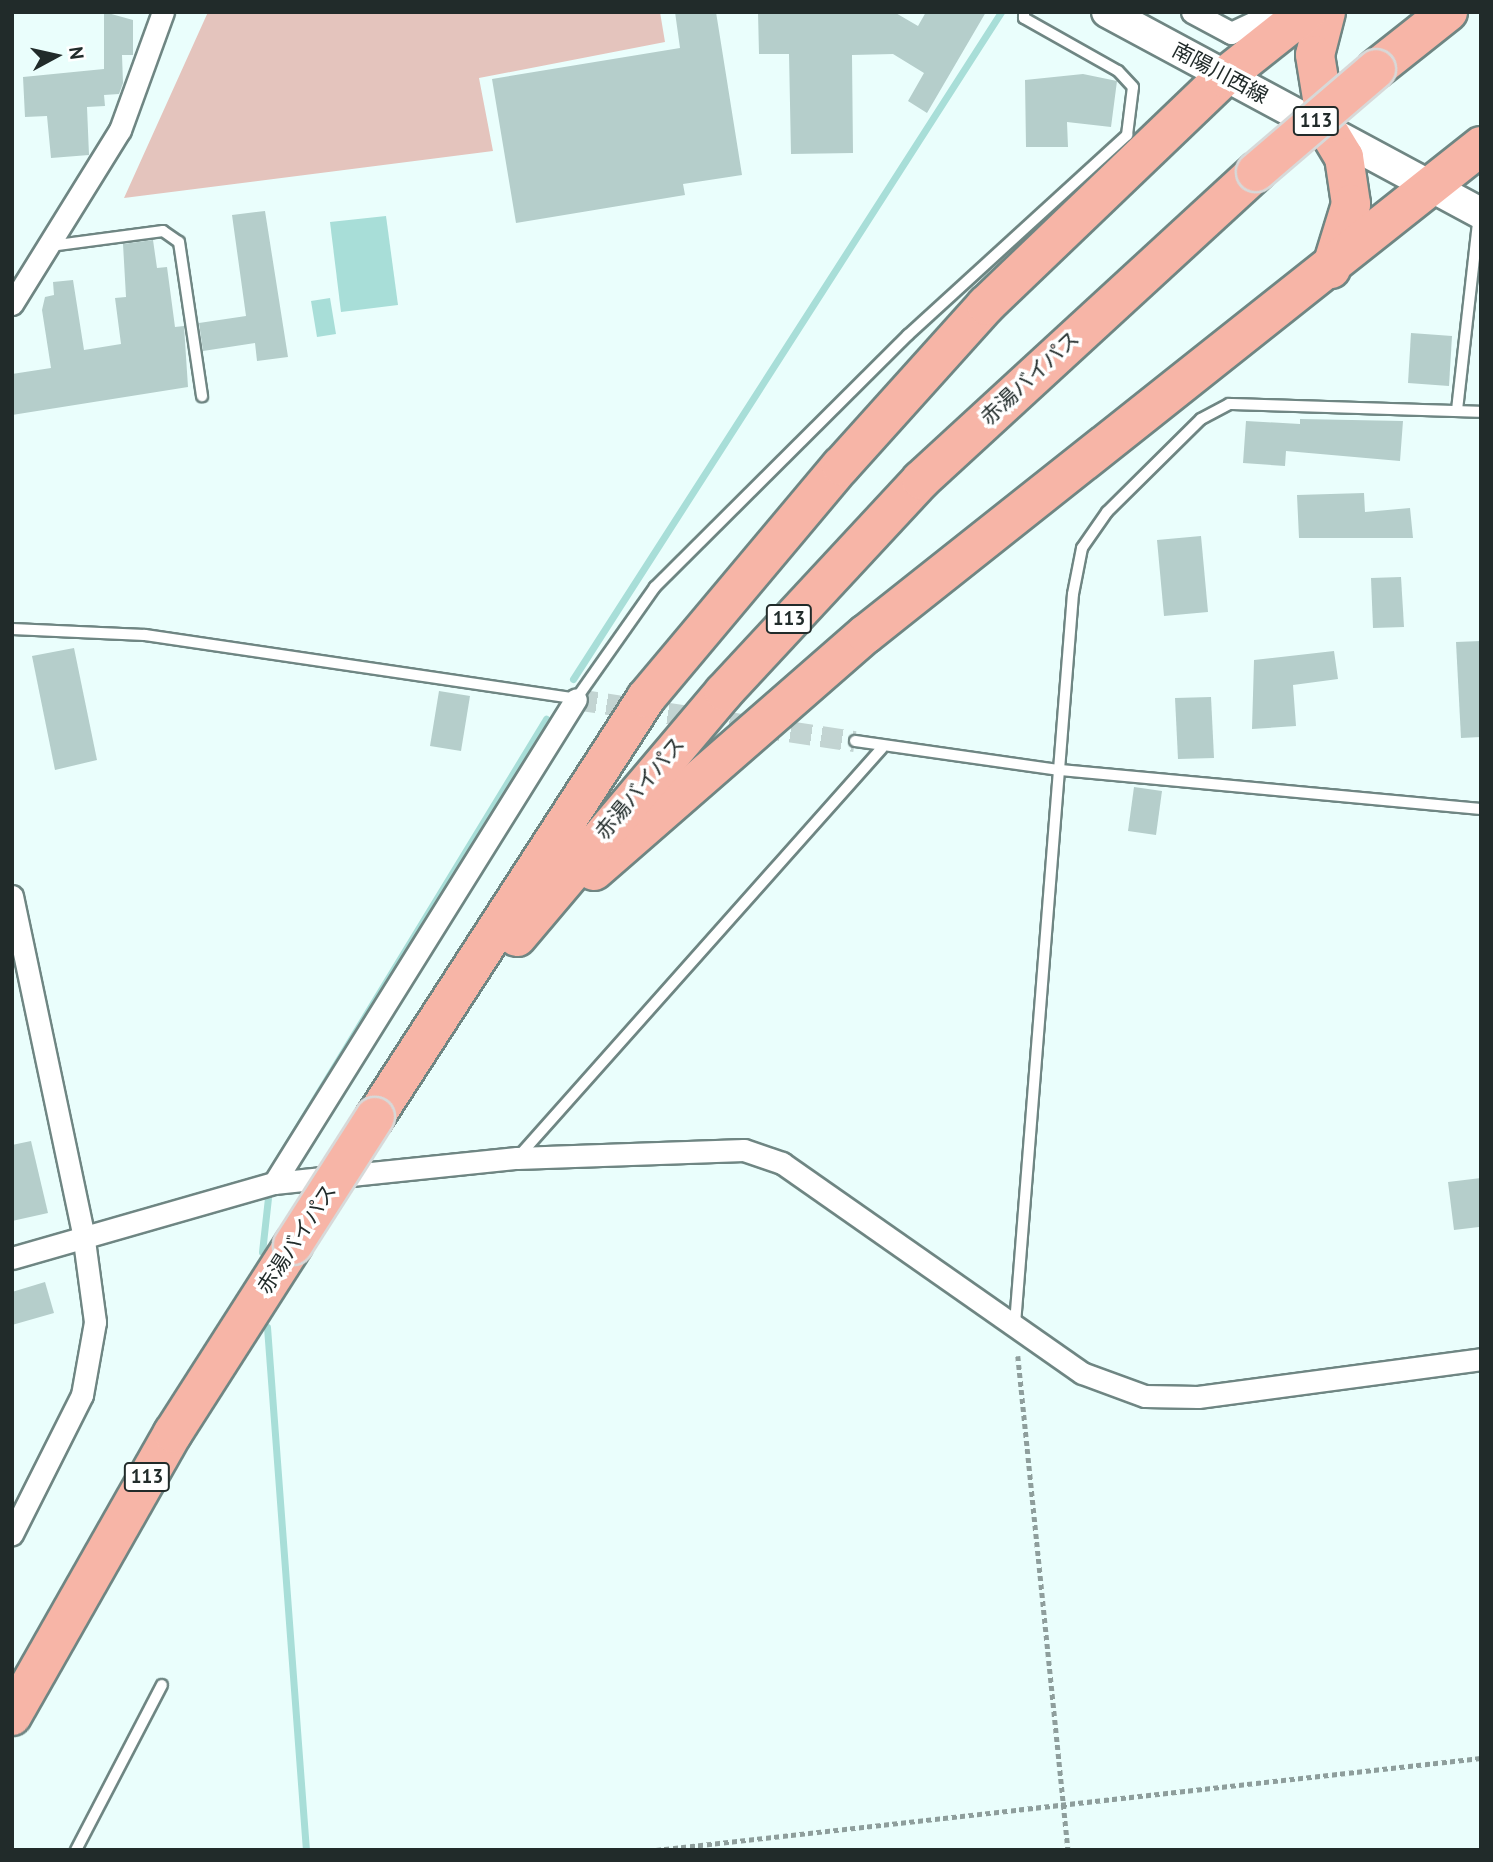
<!DOCTYPE html>
<meta charset="utf-8">
<style>
body{margin:0}
#map{position:relative;width:1493px;height:1862px;overflow:hidden;background:#eafefc;font-family:"PT Sans","Noto Sans JP",sans-serif}
div>[style]{position:absolute}
.green>*{inset:0;background:#e4c4bd}
.water>*{inset:0;background:#a8ded8}
.stream>*{height:7px;margin:-3.5px;padding:0 3.5px;transform-origin:3.5px;border-radius:3.5px;background:#a8ded8}
.building>*{inset:0;background:#b5cecb}
.street-tunnel>*{height:21px;margin-top:-10.5px;transform-origin:0;background:repeating-linear-gradient(90deg,#c2d4d2 0 21px,transparent 0 31px)}
.path>*{height:4.5px;margin-top:-2.25px;transform-origin:0;background:repeating-linear-gradient(90deg,#8e9e9c 0 5px,transparent 0 8.5px)}
.roads{filter:drop-shadow(2px 0 #6f8683) drop-shadow(-2px 0 #6f8683) drop-shadow(0 2px #6f8683) drop-shadow(0 -2px #6f8683)}
.lane>*{height:10px;margin:-5px;padding:0 5px;transform-origin:5px;border-radius:5px;background:#fff}
.street>*{height:21px;margin:-10.5px;padding:0 10.5px;transform-origin:10.5px;border-radius:10.5px;background:#fff}
.secondary>*{height:30px;margin:-15px;padding:0 15px;transform-origin:15px;border-radius:15px;background:#fff}
.highway>*{height:38px;margin:-19px;padding:0 19px;transform-origin:19px;border-radius:19px;background:#f7b5a7}
.bridges{filter:drop-shadow(2px 0 #d7d9d9) drop-shadow(-2px 0 #d7d9d9) drop-shadow(0 2px #d7d9d9) drop-shadow(0 -2px #d7d9d9)}
.highway-bridge>*{height:38px;margin:-19px;padding:0 19px;transform-origin:19px;border-radius:19px;background:#f7b5a7}
span{translate:-50% -50%;white-space:nowrap;text-align:center;line-height:1.15;-webkit-text-stroke:7px #fff;paint-order:stroke}
.shield-label span{padding:2px 5px;background:#fff;border:2px solid;border-radius:5px;-webkit-text-stroke-width:0}
.shield-label{font-size:19px;color:#212b2a;font-weight:700}
.street-label{font-size:21px;color:#212b2a}
.frame{position:absolute;inset:0;border:14px solid #212b2a;pointer-events:none}
.north{position:absolute;left:21px;top:21px;width:70px;height:70px;-webkit-text-stroke:5px #fff;paint-order:stroke;rotate:82deg;font-size:19px;font-weight:700;line-height:28px;text-align:center;color:#212b2a}
.north::after{content:'';display:block;margin:auto;width:24px;height:32px;background:#212b2a;clip-path:polygon(50% 0,100% 100%,50% 72%,0 100%)}
</style>
<div id="map">
<div class="green">
<div style="clip-path:polygon(208px 12px,660px 12px,665px 42px,479px 78px,493px 151px,124px 198px)"></div>
</div>
<div class="water">
<div style="clip-path:polygon(386px 216px,398px 305px,341px 312px,330px 222px)"></div>
<div style="clip-path:polygon(330px 298px,336px 334px,317px 337px,311px 301px)"></div>
</div>
<div class="stream">
<div style="left:573px;top:679px;width:793px;rotate:-57.31deg"></div>
<div style="left:273px;top:1167px;width:525px;rotate:-58.64deg"></div>
<div style="left:262px;top:1252px;width:54px;rotate:-83.7deg"></div>
<div style="left:267px;top:1327px;width:524px;rotate:85.74deg"></div>
</div>
<div class="building">
<div style="clip-path:polygon(104px 12px,133px 20px,133px 55px,122px 55px,123px 83px,119px 94px,104px 95px,105px 106px,87px 107px,89px 155px,51px 158px,47px 116px,25px 117px,23px 77px,104px 69px)"></div>
<div style="clip-path:polygon(675px 12px,716px 12px,742px 175px,683px 184px,685px 195px,516px 223px,492px 79px,680px 48px)"></div>
<div style="clip-path:polygon(758px 12px,894px 12px,918px 26px,926px 12px,986px 12px,927px 113px,908px 101px,924px 73px,893px 54px,852px 55px,853px 153px,791px 154px,789px 54px,759px 54px)"></div>
<div style="clip-path:polygon(1083px 74px,1117px 81px,1111px 127px,1067px 122px,1068px 147px,1026px 147px,1025px 80px)"></div>
<div style="clip-path:polygon(265px 211px,288px 357px,257px 361px,255px 343px,203px 351px,199px 323px,246px 316px,232px 215px)"></div>
<div style="clip-path:polygon(153px 240px,157px 268px,167px 267px,175px 327px,184px 326px,188px 387px,12px 415px,12px 374px,51px 368px,42px 310px,45px 297px,54px 295px,53px 282px,73px 280px,84px 350px,121px 344px,115px 298px,126px 297px,123px 244px)"></div>
<div style="clip-path:polygon(1411px 333px,1452px 336px,1449px 386px,1408px 383px)"></div>
<div style="clip-path:polygon(1300px 419px,1403px 421px,1400px 461px,1286px 451px,1285px 466px,1243px 463px,1246px 421px,1300px 424px)"></div>
<div style="clip-path:polygon(1364px 493px,1365px 512px,1410px 508px,1413px 538px,1299px 538px,1297px 495px)"></div>
<div style="clip-path:polygon(1201px 536px,1208px 612px,1164px 616px,1157px 540px)"></div>
<div style="clip-path:polygon(1401px 577px,1404px 627px,1373px 628px,1371px 578px)"></div>
<div style="clip-path:polygon(1481px 641px,1481px 737px,1461px 738px,1456px 642px)"></div>
<div style="clip-path:polygon(74px 648px,97px 760px,55px 770px,32px 656px)"></div>
<div style="clip-path:polygon(1334px 651px,1338px 679px,1293px 685px,1296px 726px,1252px 729px,1254px 660px)"></div>
<div style="clip-path:polygon(439px 691px,470px 696px,461px 751px,430px 746px)"></div>
<div style="clip-path:polygon(1211px 697px,1214px 758px,1178px 759px,1175px 698px)"></div>
<div style="clip-path:polygon(1134px 787px,1162px 791px,1156px 835px,1128px 831px)"></div>
<div style="clip-path:polygon(31px 1141px,48px 1213px,12px 1221px,12px 1145px)"></div>
<div style="clip-path:polygon(1481px 1178px,1479px 1227px,1454px 1230px,1448px 1182px)"></div>
<div style="clip-path:polygon(45px 1282px,54px 1313px,12px 1325px,12px 1292px)"></div>
</div>
<div class="street-tunnel">
<div style="left:576px;top:699px;width:282px;rotate:8.6deg"></div>
</div>
<div class="path">
<div style="left:1018px;top:1356px;width:497px;rotate:84.2deg"></div>
<div style="left:656px;top:1850px;width:830px;rotate:-6.36deg"></div>
</div>
<div class="roads">
<div class="lane">
<div style="left:50px;top:246px;width:114px;rotate:-7.6deg"></div>
<div style="left:163px;top:231px;width:19px;rotate:35deg"></div>
<div style="left:179px;top:242px;width:156px;rotate:81.5deg"></div>
<div style="left:1457px;top:410px;width:196px;rotate:-83.6deg"></div>
<div style="left:12px;top:629px;width:133px;rotate:2.6deg"></div>
<div style="left:145px;top:635px;width:436px;rotate:8.4deg"></div>
<div style="left:576px;top:699px;width:137px;rotate:-54.8deg"></div>
<div style="left:655px;top:587px;width:357px;rotate:-44.9deg"></div>
<div style="left:908px;top:335px;width:297px;rotate:-42.4deg"></div>
<div style="left:1127px;top:135px;width:48px;rotate:-82.9deg"></div>
<div style="left:1133px;top:87px;width:22px;rotate:-133deg"></div>
<div style="left:1118px;top:71px;width:108px;rotate:-150.6deg"></div>
<div style="left:1024px;top:18px;width:6px;rotate:-90deg"></div>
<div style="left:855px;top:741px;width:207px;rotate:8.1deg"></div>
<div style="left:1060px;top:770px;width:423px;rotate:5.3deg"></div>
<div style="left:519px;top:1156px;width:546px;rotate:-48.34deg"></div>
<div style="left:1015px;top:1324px;width:732px;rotate:-85.46deg"></div>
<div style="left:1073px;top:594px;width:47px;rotate:-78.9deg"></div>
<div style="left:1082px;top:548px;width:44px;rotate:-55.2deg"></div>
<div style="left:1107px;top:512px;width:132px;rotate:-44.7deg"></div>
<div style="left:1201px;top:419px;width:32px;rotate:-28deg"></div>
<div style="left:1229px;top:404px;width:252px;rotate:1.8deg"></div>
<div style="left:76px;top:1850px;width:186px;rotate:-62.5deg"></div>
</div>
<div class="street">
<div style="left:1192px;top:12px;width:44px;rotate:28.3deg"></div>
<div style="left:1231px;top:33px;width:50px;rotate:-25deg"></div>
<div style="left:12px;top:304px;width:205px;rotate:-58.2deg"></div>
<div style="left:120px;top:130px;width:126px;rotate:-70deg"></div>
<div style="left:12px;top:896px;width:344px;rotate:78.1deg"></div>
<div style="left:83px;top:1233px;width:90px;rotate:82.3deg"></div>
<div style="left:95px;top:1322px;width:74px;rotate:100.1deg"></div>
<div style="left:82px;top:1395px;width:156px;rotate:116.7deg"></div>
<div style="left:274px;top:1183px;width:570px;rotate:-58.04deg"></div>
<div style="left:12px;top:1258px;width:273px;rotate:-16deg"></div>
<div style="left:274px;top:1183px;width:244px;rotate:-5.9deg"></div>
<div style="left:517px;top:1158px;width:227px;rotate:-2deg"></div>
<div style="left:744px;top:1150px;width:40px;rotate:18.9deg"></div>
<div style="left:782px;top:1163px;width:366px;rotate:35deg"></div>
<div style="left:1082px;top:1373px;width:67px;rotate:20.1deg"></div>
<div style="left:1145px;top:1396px;width:53px;rotate:1.1deg"></div>
<div style="left:1198px;top:1397px;width:286px;rotate:-7.6deg"></div>
</div>
<div class="secondary">
<div style="left:1107px;top:12px;width:425px;rotate:28.3deg"></div>
</div>
<div class="highway">
<div style="left:1326px;top:12px;width:44px;rotate:104.3deg"></div>
<div style="left:1315px;top:55px;width:75px;rotate:80.8deg"></div>
<div style="left:1327px;top:129px;width:33px;rotate:59deg"></div>
<div style="left:1344px;top:157px;width:48px;rotate:81.5deg"></div>
<div style="left:1351px;top:204px;width:68px;rotate:107.1deg"></div>
<div style="left:1376px;top:69px;width:92px;rotate:-38.4deg"></div>
<div style="left:594px;top:871px;width:361px;rotate:-41.1deg"></div>
<div style="left:866px;top:634px;width:785px;rotate:-38.43deg"></div>
<div style="left:517px;top:937px;width:321px;rotate:-49.8deg"></div>
<div style="left:724px;top:692px;width:289px;rotate:-47.1deg"></div>
<div style="left:921px;top:480px;width:455px;rotate:-42.6deg"></div>
<div style="left:375px;top:1117px;width:499px;rotate:-57.1deg"></div>
<div style="left:646px;top:698px;width:303px;rotate:-50deg"></div>
<div style="left:841px;top:466px;width:217px;rotate:-48deg"></div>
<div style="left:986px;top:305px;width:330px;rotate:-43.8deg"></div>
<div style="left:1224px;top:77px;width:105px;rotate:-38.4deg"></div>
<div style="left:12px;top:1716px;width:326px;rotate:-60.4deg"></div>
<div style="left:173px;top:1433px;width:223px;rotate:-57.4deg"></div>
</div>
</div>
<div class="bridges">
<div class="highway-bridge">
<div style="left:1256px;top:172px;width:158px;rotate:-40.6deg"></div>
<div style="left:293px;top:1245px;width:152px;rotate:-57.4deg"></div>
</div>
</div>
<div class="shield-label">
<span style="left:1316px;top:121px">113</span>
<span style="left:789px;top:619px">113</span>
<span style="left:147px;top:1477px">113</span>
</div>
<div class="street-label">
<span style="left:1220px;top:73px;rotate:28deg">南陽川西線</span>
<span style="left:1030px;top:378px;rotate:-43deg">赤湯バイパス</span>
<span style="left:640px;top:788px;rotate:-50deg">赤湯バイパス</span>
<span style="left:297px;top:1239px;rotate:-57deg">赤湯バイパス</span>
</div>
<div class="frame"></div>
<div class="north">N</div>
</div>
